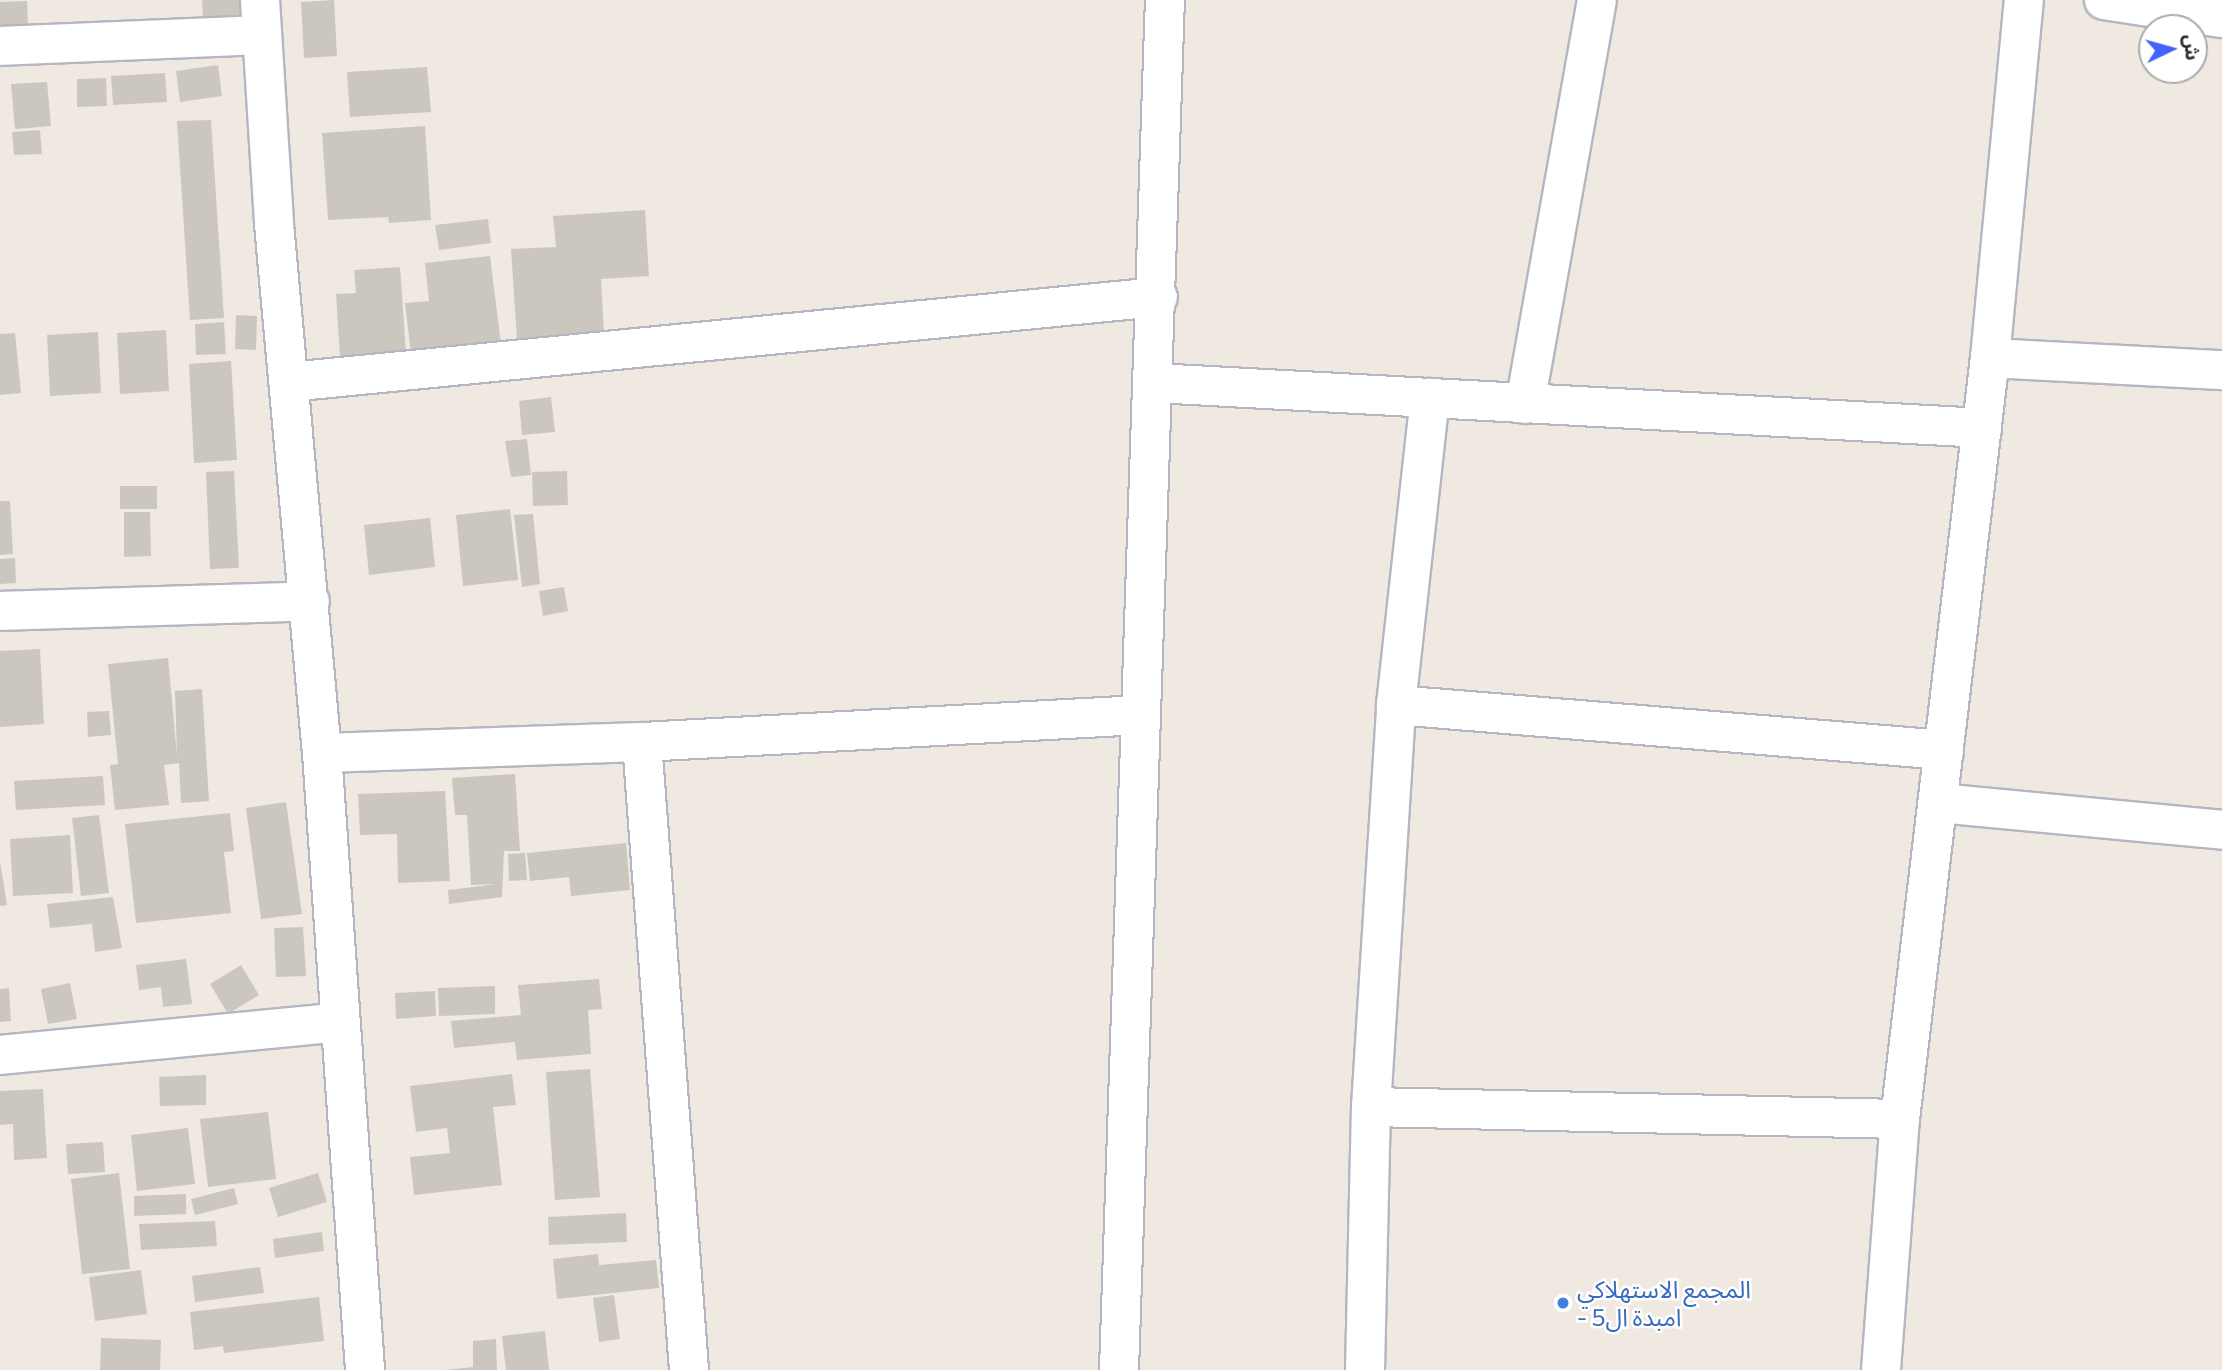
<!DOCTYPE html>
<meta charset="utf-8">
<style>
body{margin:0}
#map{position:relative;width:2222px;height:1370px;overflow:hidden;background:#efe9e1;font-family:Commissioner,"Noto Sans Arabic",sans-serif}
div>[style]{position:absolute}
.building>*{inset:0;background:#cbc7bf}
.roads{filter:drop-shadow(2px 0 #b4b7c1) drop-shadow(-2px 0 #b4b7c1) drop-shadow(0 2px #b4b7c1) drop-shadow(0 -2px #b4b7c1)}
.minor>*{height:38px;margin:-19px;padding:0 19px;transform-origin:19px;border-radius:19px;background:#fff}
.dots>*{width:19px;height:19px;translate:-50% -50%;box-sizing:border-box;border:4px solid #fff;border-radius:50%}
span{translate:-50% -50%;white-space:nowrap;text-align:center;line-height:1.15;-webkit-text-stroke:5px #fff;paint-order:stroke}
.shop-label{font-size:24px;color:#366cbe}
.left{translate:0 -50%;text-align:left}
.north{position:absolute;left:2138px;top:14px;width:70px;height:70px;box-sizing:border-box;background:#fff;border:2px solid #ababab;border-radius:50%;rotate:85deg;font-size:19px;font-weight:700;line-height:28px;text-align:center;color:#2e2e2e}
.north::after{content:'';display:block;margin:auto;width:24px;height:32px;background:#4264fb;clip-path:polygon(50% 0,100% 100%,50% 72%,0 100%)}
</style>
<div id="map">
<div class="building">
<div style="clip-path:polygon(202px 0,243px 0,245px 28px,204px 31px)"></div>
<div style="clip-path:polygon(334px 0,337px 56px,304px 58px,301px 2px)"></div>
<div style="clip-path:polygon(27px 1px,28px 26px,0 28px,0 2px)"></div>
<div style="clip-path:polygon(218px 65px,222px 96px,180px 102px,176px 71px)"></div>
<div style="clip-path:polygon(427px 67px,431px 112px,350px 117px,347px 72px)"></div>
<div style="clip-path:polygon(165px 73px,167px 102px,113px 105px,111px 76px)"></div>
<div style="clip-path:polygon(106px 78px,107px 106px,77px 107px,77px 79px)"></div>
<div style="clip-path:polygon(47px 82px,51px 126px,15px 129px,11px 84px)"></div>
<div style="clip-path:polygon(211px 120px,224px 318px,190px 320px,177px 121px)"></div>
<div style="clip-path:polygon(425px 126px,431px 220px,389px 223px,388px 217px,328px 220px,322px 133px)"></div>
<div style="clip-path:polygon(40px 130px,42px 154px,14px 155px,12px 132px)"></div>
<div style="clip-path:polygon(645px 210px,649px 276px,601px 279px,604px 334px,517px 340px,511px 249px,556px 247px,553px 216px)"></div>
<div style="clip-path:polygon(488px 219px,491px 243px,439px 250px,435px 225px)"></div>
<div style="clip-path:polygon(490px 256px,501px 344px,411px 354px,405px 303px,429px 301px,425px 263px)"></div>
<div style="clip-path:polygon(400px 267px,406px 353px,340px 357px,336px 294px,356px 293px,354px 270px)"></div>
<div style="clip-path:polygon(236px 315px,257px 316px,256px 350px,235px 349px)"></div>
<div style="clip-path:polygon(224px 322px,226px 354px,196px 355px,195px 324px)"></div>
<div style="clip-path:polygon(166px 330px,169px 391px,120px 394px,117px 333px)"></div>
<div style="clip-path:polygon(98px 332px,101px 393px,50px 396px,47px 335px)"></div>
<div style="clip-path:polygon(15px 333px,21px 393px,0 395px,0 334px)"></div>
<div style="clip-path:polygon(231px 361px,237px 460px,194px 463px,189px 364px)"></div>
<div style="clip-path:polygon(551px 397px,555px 432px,522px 435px,519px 401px)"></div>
<div style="clip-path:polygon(527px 439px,531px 475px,511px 477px,505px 441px)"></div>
<div style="clip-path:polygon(234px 471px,239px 568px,210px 569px,206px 472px)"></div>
<div style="clip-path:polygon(567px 471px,568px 505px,533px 506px,532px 472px)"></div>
<div style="clip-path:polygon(120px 486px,157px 486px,157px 509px,120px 509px)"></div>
<div style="clip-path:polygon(0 501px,10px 501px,13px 554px,0 555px)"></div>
<div style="clip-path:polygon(510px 509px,518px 580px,463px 586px,456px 515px)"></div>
<div style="clip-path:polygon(124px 512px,150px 512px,151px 556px,124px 557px)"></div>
<div style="clip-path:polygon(533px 514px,540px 584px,522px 587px,514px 515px)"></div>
<div style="clip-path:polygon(430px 518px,435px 567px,369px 575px,364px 525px)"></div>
<div style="clip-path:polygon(15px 558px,16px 583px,0 584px,0 559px)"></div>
<div style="clip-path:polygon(564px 587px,568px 611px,543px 616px,539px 591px)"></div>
<div style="clip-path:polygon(40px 649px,44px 724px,0 727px,0 651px)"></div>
<div style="clip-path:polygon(168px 658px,177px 755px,175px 691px,202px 689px,209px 801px,181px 803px,179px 763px,164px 765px,169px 805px,115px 810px,110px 765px,118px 764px,108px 664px)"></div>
<div style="clip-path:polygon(109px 711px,111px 735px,88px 737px,87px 712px)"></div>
<div style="clip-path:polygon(515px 774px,520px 851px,504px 851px,502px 897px,449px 904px,448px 890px,497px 884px,471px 885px,467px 815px,455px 815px,452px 778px)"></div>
<div style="clip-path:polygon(103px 776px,105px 805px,16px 810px,14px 781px)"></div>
<div style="clip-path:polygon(445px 791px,450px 881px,398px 883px,397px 834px,360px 835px,358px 794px)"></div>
<div style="clip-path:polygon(286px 802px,302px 914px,261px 919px,246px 808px)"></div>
<div style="clip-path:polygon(230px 813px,234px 851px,224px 852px,231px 913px,136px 923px,125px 824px)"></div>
<div style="clip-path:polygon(99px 815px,109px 893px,81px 896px,72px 818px)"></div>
<div style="clip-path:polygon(70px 835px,73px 893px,13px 896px,10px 839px)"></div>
<div style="clip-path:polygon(626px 843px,630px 890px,571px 896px,569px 877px,530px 881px,527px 853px)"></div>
<div style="clip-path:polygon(525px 853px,527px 880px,509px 881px,508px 854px)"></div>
<div style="clip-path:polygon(0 861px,7px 905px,0 906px)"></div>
<div style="clip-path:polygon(113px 897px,122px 948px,95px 952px,92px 924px,50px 928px,47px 904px)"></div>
<div style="clip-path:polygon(303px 927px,306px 976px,276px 977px,274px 928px)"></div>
<div style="clip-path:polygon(186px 959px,192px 1004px,163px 1007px,161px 987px,139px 990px,136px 965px)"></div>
<div style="clip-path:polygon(241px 965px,259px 995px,228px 1014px,210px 984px)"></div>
<div style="clip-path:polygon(599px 979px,602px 1009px,588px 1010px,591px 1054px,517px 1060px,515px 1042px,454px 1048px,451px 1021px,521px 1015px,518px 985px)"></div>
<div style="clip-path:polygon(70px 983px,77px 1019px,48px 1024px,41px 989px)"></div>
<div style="clip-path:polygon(495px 986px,495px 1014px,439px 1016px,438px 988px)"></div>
<div style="clip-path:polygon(9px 988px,11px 1021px,0 1022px,0 989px)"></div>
<div style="clip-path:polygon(435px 991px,436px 1016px,396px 1019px,395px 993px)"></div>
<div style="clip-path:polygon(590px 1069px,600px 1197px,555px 1200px,546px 1072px)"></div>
<div style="clip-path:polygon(512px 1074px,516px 1105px,493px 1107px,502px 1185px,414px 1195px,410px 1157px,450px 1153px,447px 1128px,416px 1132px,410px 1086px)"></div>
<div style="clip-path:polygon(206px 1075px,206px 1105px,160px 1106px,159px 1077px)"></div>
<div style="clip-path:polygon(43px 1089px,47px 1158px,14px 1160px,13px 1124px,0 1125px,0 1091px)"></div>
<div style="clip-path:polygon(268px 1112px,276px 1179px,208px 1187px,200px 1119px)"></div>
<div style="clip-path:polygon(188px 1128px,195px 1184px,137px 1191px,131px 1135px)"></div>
<div style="clip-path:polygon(103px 1142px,105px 1172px,68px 1174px,66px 1144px)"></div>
<div style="clip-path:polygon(119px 1173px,130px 1269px,82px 1274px,71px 1179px)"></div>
<div style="clip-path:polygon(318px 1173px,327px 1202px,278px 1217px,269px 1188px)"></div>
<div style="clip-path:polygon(234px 1188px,238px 1204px,195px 1215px,191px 1199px)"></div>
<div style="clip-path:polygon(186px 1194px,186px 1214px,134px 1216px,134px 1196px)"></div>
<div style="clip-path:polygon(626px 1213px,627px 1242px,549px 1245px,548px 1217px)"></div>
<div style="clip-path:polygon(215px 1221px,217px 1246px,141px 1250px,139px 1224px)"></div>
<div style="clip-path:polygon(322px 1232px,324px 1251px,275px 1258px,273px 1239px)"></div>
<div style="clip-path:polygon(598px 1254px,599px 1265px,656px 1260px,659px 1288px,557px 1299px,553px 1259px)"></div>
<div style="clip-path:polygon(260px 1267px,264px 1293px,195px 1302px,192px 1276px)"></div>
<div style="clip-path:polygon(141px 1270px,147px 1314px,95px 1321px,89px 1277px)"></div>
<div style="clip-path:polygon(614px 1295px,620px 1339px,599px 1342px,593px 1298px)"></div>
<div style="clip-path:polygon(319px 1297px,324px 1341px,224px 1353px,223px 1346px,194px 1350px,190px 1312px)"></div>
<div style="clip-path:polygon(545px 1331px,549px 1370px,506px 1370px,502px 1336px)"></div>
<div style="clip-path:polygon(101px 1338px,161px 1340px,160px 1370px,100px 1370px)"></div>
<div style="clip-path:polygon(496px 1339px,497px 1370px,445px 1370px,473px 1367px,473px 1341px)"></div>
</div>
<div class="roads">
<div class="minor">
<div style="left:260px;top:0;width:224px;rotate:86.4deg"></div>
<div style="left:274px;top:224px;width:531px;rotate:84.82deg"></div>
<div style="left:322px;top:753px;width:618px;rotate:86.01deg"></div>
<div style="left:2104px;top:0;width:119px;rotate:8.7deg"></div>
<div style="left:0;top:46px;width:262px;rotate:-2.4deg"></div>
<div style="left:1990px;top:358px;width:232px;rotate:3deg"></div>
<div style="left:289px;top:382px;width:873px;rotate:-5.59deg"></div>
<div style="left:1155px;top:383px;width:828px;rotate:3.11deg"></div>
<div style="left:1525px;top:404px;width:410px;rotate:-79.9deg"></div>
<div style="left:0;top:611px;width:310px;rotate:-1.8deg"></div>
<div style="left:1396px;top:705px;width:550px;rotate:4.69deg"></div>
<div style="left:642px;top:742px;width:630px;rotate:85.72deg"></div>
<div style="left:322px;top:753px;width:320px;rotate:-2deg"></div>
<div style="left:642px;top:742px;width:498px;rotate:-3.1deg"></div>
<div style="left:1939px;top:803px;width:284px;rotate:5.4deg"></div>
<div style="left:0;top:1055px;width:342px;rotate:-5.5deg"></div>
<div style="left:1371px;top:1107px;width:529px;rotate:1.3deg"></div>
<div style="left:1119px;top:1370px;width:1371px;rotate:-88.08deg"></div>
<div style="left:1365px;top:1370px;width:263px;rotate:-88.7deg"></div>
<div style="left:1371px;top:1107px;width:403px;rotate:-86.4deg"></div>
<div style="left:1396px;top:705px;width:309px;rotate:-83.7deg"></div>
<div style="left:1881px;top:1370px;width:252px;rotate:-85.7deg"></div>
<div style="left:1900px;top:1119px;width:766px;rotate:-83.26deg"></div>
<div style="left:1990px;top:358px;width:360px;rotate:-84.6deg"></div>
</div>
</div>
<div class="dots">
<div style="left:1563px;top:1303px;background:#3f7fe0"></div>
</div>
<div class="shop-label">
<span class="left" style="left:1577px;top:1303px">المجمع الاستهلاكي<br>- امبدة ال5</span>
</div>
<div class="north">ش</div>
</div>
